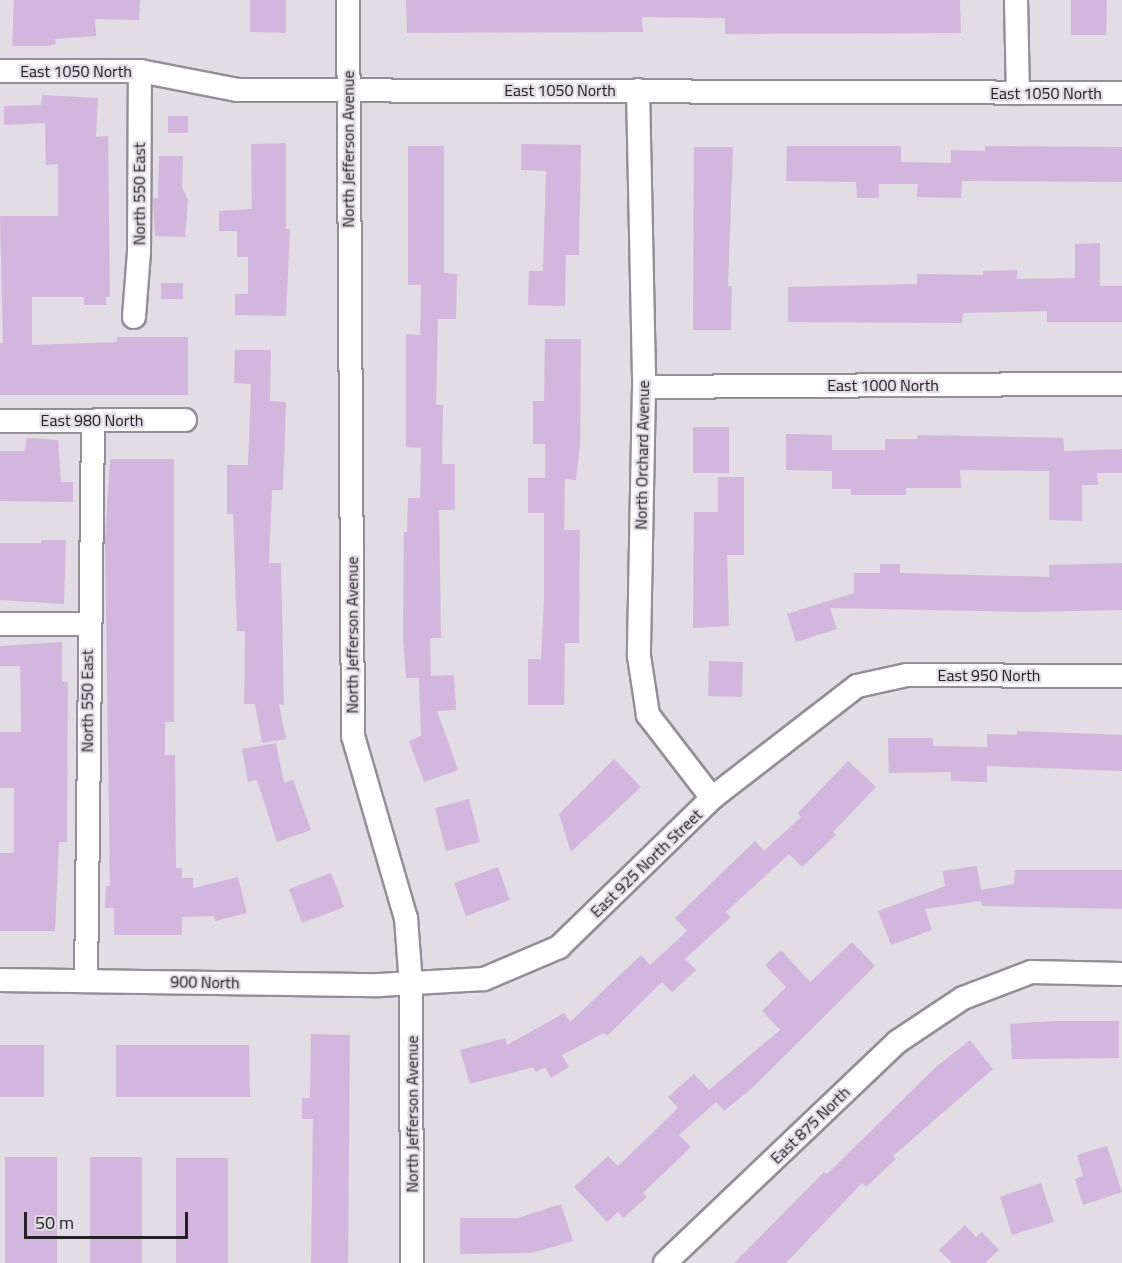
<!DOCTYPE html>
<style>
body{margin:0}
#map{position:relative;width:1122px;height:1263px;overflow:hidden;background:#e2dce5;font-family:"Titillium Web",sans-serif}
div>[style]{position:absolute}
.building>*{inset:0;background:#d2b6dd}
.roads{filter:drop-shadow(2px 0 #948f97) drop-shadow(-2px 0 #948f97) drop-shadow(0 2px #948f97) drop-shadow(0 -2px #948f97)}
.minor>*{height:22px;margin:-11px;padding:0 11px;transform-origin:11px;border-radius:11px;background:#fff}
span{translate:-50% -50%;white-space:nowrap;text-align:center;line-height:1.15;-webkit-text-stroke:4.5px #e2dce5;paint-order:stroke}
.street-label{font-size:16px;color:#232124}
.scale{position:absolute;left:24px;top:1212px;width:164px;height:27px;box-sizing:border-box;border:3px solid #232124;border-top:0;padding-left:8px;font-size:18px;line-height:21px;white-space:nowrap;color:#232124;-webkit-text-stroke:4px #e2dce5;paint-order:stroke}
</style>
<div id="map">
<div class="building">
<div style="clip-path:polygon(14px 0,140px 0,139px 20px,95px 19px,96px 36px,55px 39px,56px 44px,47px 46px,12px 46px)"></div>
<div style="clip-path:polygon(250px 0,286px 0,286px 33px,250px 32px)"></div>
<div style="clip-path:polygon(406px 0,960px 0,961px 33px,725px 34px,725px 18px,642px 17px,643px 32px,407px 33px)"></div>
<div style="clip-path:polygon(1071px 0,1107px 0,1106px 35px,1071px 35px)"></div>
<div style="clip-path:polygon(42px 95px,98px 98px,96px 137px,108px 136px,110px 297px,106px 297px,106px 305px,84px 305px,84px 297px,32px 297px,32px 345px,117px 342px,117px 337px,188px 337px,188px 395px,0 395px,0 343px,3px 343px,0 216px,58px 216px,58px 164px,46px 165px,45px 123px,4px 125px,4px 106px,41px 105px)"></div>
<div style="clip-path:polygon(168px 116px,188px 116px,188px 133px,168px 133px)"></div>
<div style="clip-path:polygon(286px 143px,286px 229px,290px 229px,286px 316px,235px 315px,235px 294px,248px 294px,248px 257px,237px 257px,237px 231px,219px 231px,219px 211px,252px 209px,251px 144px)"></div>
<div style="clip-path:polygon(521px 144px,581px 145px,579px 255px,566px 255px,565px 306px,528px 305px,529px 271px,543px 271px,546px 171px,521px 170px)"></div>
<div style="clip-path:polygon(408px 146px,444px 146px,444px 273px,457px 274px,456px 319px,438px 319px,436px 405px,443px 405px,442px 464px,455px 464px,455px 510px,439px 510px,441px 638px,430px 638px,431px 676px,454px 675px,456px 710px,437px 711px,458px 770px,424px 782px,409px 741px,421px 736px,419px 678px,406px 678px,403px 638px,404px 532px,407px 532px,408px 498px,420px 498px,421px 448px,406px 447px,406px 334px,420px 335px,421px 285px,408px 285px)"></div>
<div style="clip-path:polygon(787px 146px,901px 146px,901px 162px,951px 163px,951px 150px,985px 151px,985px 146px,1122px 147px,1122px 182px,962px 181px,961px 198px,917px 197px,918px 184px,879px 184px,879px 198px,857px 198px,856px 182px,786px 181px)"></div>
<div style="clip-path:polygon(694px 147px,733px 147px,728px 286px,732px 286px,731px 330px,693px 330px)"></div>
<div style="clip-path:polygon(159px 156px,183px 156px,182px 187px,188px 200px,185px 237px,155px 236px,153px 198px,158px 198px)"></div>
<div style="clip-path:polygon(1100px 243px,1100px 286px,1122px 286px,1122px 322px,1047px 322px,1047px 311px,963px 313px,962px 323px,788px 322px,788px 287px,917px 284px,917px 274px,983px 275px,983px 271px,1017px 270px,1017px 279px,1075px 278px,1075px 244px)"></div>
<div style="clip-path:polygon(161px 283px,183px 283px,183px 299px,161px 299px)"></div>
<div style="clip-path:polygon(545px 339px,581px 339px,580px 445px,576px 480px,565px 479px,564px 530px,580px 530px,579px 643px,565px 643px,564px 705px,528px 705px,528px 659px,541px 659px,544px 599px,544px 513px,528px 513px,528px 478px,545px 478px,545px 444px,533px 444px,533px 401px,544px 401px)"></div>
<div style="clip-path:polygon(235px 350px,271px 350px,270px 401px,286px 402px,283px 490px,272px 490px,269px 563px,281px 563px,284px 705px,279px 704px,286px 739px,262px 743px,255px 704px,244px 704px,245px 631px,237px 631px,233px 514px,227px 514px,227px 465px,248px 465px,251px 384px,234px 383px)"></div>
<div style="clip-path:polygon(693px 427px,729px 427px,729px 473px,693px 473px)"></div>
<div style="clip-path:polygon(786px 434px,832px 435px,832px 450px,885px 450px,885px 439px,917px 439px,917px 435px,1063px 438px,1064px 451px,1122px 449px,1122px 473px,1097px 473px,1098px 485px,1082px 485px,1082px 521px,1049px 520px,1049px 471px,960px 470px,961px 488px,906px 488px,906px 495px,851px 495px,851px 489px,832px 489px,832px 471px,786px 470px)"></div>
<div style="clip-path:polygon(29px 438px,58px 440px,61px 482px,73px 482px,73px 502px,0 501px,0 451px,25px 451px,26px 439px)"></div>
<div style="clip-path:polygon(110px 459px,174px 459px,174px 722px,165px 722px,165px 755px,175px 755px,176px 868px,182px 868px,182px 878px,193px 878px,193px 888px,238px 877px,247px 913px,215px 921px,214px 916px,182px 917px,182px 935px,114px 935px,114px 908px,105px 908px,106px 886px,110px 886px,105px 540px)"></div>
<div style="clip-path:polygon(718px 477px,744px 477px,744px 555px,727px 555px,729px 626px,693px 628px,694px 512px,718px 512px)"></div>
<div style="clip-path:polygon(41px 540px,66px 540px,64px 604px,0 600px,0 543px,41px 543px)"></div>
<div style="clip-path:polygon(1122px 563px,1122px 610px,1029px 612px,830px 608px,837px 629px,796px 642px,787px 614px,854px 593px,854px 573px,880px 573px,880px 564px,900px 564px,900px 573px,1049px 577px,1049px 565px)"></div>
<div style="clip-path:polygon(62px 642px,62px 682px,68px 682px,67px 842px,59px 842px,55px 931px,0 931px,0 853px,14px 853px,14px 788px,0 788px,0 732px,21px 732px,20px 666px,0 666px,0 646px)"></div>
<div style="clip-path:polygon(709px 661px,743px 662px,742px 697px,708px 696px)"></div>
<div style="clip-path:polygon(1017px 731px,1122px 735px,1122px 771px,987px 766px,987px 782px,951px 781px,951px 772px,889px 773px,888px 738px,933px 738px,933px 746px,987px 747px,987px 734px,1017px 735px)"></div>
<div style="clip-path:polygon(276px 743px,284px 783px,293px 780px,311px 830px,277px 842px,257px 780px,248px 782px,242px 749px)"></div>
<div style="clip-path:polygon(614px 759px,641px 787px,571px 852px,559px 814px)"></div>
<div style="clip-path:polygon(848px 761px,876px 787px,833px 832px,836px 835px,802px 867px,789px 854px,726px 912px,731px 917px,685px 959px,696px 970px,672px 992px,662px 982px,607px 1036px,604px 1033px,562px 1055px,569px 1067px,551px 1078px,545px 1067px,536px 1072px,533px 1067px,470px 1084px,460px 1050px,505px 1038px,507px 1045px,564px 1013px,570px 1022px,641px 955px,650px 965px,687px 931px,675px 918px,755px 841px,764px 851px,801px 817px,798px 813px)"></div>
<div style="clip-path:polygon(469px 799px,480px 842px,446px 851px,435px 808px)"></div>
<div style="clip-path:polygon(977px 866px,981px 890px,1014px 884px,1015px 870px,1122px 870px,1122px 909px,982px 906px,981px 901px,925px 909px,932px 930px,891px 945px,878px 911px,945px 886px,943px 871px)"></div>
<div style="clip-path:polygon(498px 867px,510px 900px,466px 916px,454px 883px)"></div>
<div style="clip-path:polygon(331px 873px,344px 907px,302px 923px,289px 889px)"></div>
<div style="clip-path:polygon(852px 942px,875px 966px,750px 1090px,724px 1111px,716px 1102px,679px 1135px,691px 1147px,643px 1193px,647px 1197px,623px 1218px,618px 1212px,607px 1222px,574px 1187px,608px 1156px,618px 1166px,678px 1108px,668px 1097px,694px 1074px,709px 1090px,780px 1030px,762px 1011px,786px 987px,765px 965px,781px 950px,810px 982px)"></div>
<div style="clip-path:polygon(1055px 1021px,1119px 1021px,1119px 1058px,1012px 1059px,1010px 1024px)"></div>
<div style="clip-path:polygon(311px 1034px,350px 1035px,348px 1263px,311px 1263px,313px 1119px,302px 1119px,302px 1098px,310px 1098px)"></div>
<div style="clip-path:polygon(970px 1040px,993px 1069px,893px 1156px,896px 1159px,866px 1187px,862px 1183px,786px 1263px,734px 1263px,824px 1172px,827px 1174px,936px 1067px)"></div>
<div style="clip-path:polygon(0 1045px,44px 1045px,44px 1097px,0 1097px)"></div>
<div style="clip-path:polygon(116px 1045px,249px 1045px,250px 1097px,116px 1097px)"></div>
<div style="clip-path:polygon(1107px 1146px,1122px 1192px,1083px 1205px,1075px 1179px,1083px 1176px,1077px 1155px)"></div>
<div style="clip-path:polygon(5px 1157px,57px 1157px,57px 1263px,5px 1263px)"></div>
<div style="clip-path:polygon(90px 1157px,142px 1157px,142px 1263px,90px 1263px)"></div>
<div style="clip-path:polygon(176px 1158px,228px 1158px,228px 1263px,176px 1263px)"></div>
<div style="clip-path:polygon(1041px 1183px,1054px 1222px,1012px 1235px,1000px 1197px)"></div>
<div style="clip-path:polygon(561px 1204px,573px 1241px,532px 1253px,460px 1254px,460px 1218px,518px 1218px)"></div>
<div style="clip-path:polygon(965px 1225px,976px 1237px,982px 1232px,999px 1250px,985px 1263px,952px 1263px,939px 1250px)"></div>
</div>
<div class="roads">
<div class="minor">
<div style="left:348px;top:0;width:736px;rotate:89.61deg"></div>
<div style="left:353px;top:736px;width:190px;rotate:73.8deg"></div>
<div style="left:406px;top:918px;width:66px;rotate:85.7deg"></div>
<div style="left:411px;top:984px;width:279px;rotate:89.8deg"></div>
<div style="left:1016px;top:0;width:93px;rotate:88.8deg"></div>
<div style="left:0;top:71px;width:140px"></div>
<div style="left:140px;top:71px;width:100px;rotate:11deg"></div>
<div style="left:238px;top:90px;width:884px;rotate:0.19deg"></div>
<div style="left:638px;top:90px;width:297px;rotate:88.8deg"></div>
<div style="left:644px;top:387px;width:269px;rotate:91.1deg"></div>
<div style="left:639px;top:656px;width:60px;rotate:81.3deg"></div>
<div style="left:648px;top:715px;width:105px;rotate:52.4deg"></div>
<div style="left:134px;top:317px;width:65px;rotate:-85.6deg"></div>
<div style="left:139px;top:252px;width:181px;rotate:-89.7deg"></div>
<div style="left:644px;top:387px;width:478px;rotate:-0.4deg"></div>
<div style="left:0;top:421px;width:185px;rotate:-0.3deg"></div>
<div style="left:0;top:624px;width:88px"></div>
<div style="left:0;top:980px;width:379px;rotate:0.8deg"></div>
<div style="left:379px;top:985px;width:105px;rotate:-3.3deg"></div>
<div style="left:484px;top:979px;width:82px;rotate:-23.1deg"></div>
<div style="left:559px;top:947px;width:214px;rotate:-44.2deg"></div>
<div style="left:712px;top:798px;width:183px;rotate:-37.7deg"></div>
<div style="left:857px;top:686px;width:51px;rotate:-12.4deg"></div>
<div style="left:907px;top:675px;width:215px;rotate:0.3deg"></div>
<div style="left:86px;top:981px;width:560px;rotate:-89.28deg"></div>
<div style="left:665px;top:1263px;width:320px;rotate:-43.6deg"></div>
<div style="left:897px;top:1042px;width:79px;rotate:-33.7deg"></div>
<div style="left:963px;top:998px;width:73px;rotate:-20.9deg"></div>
<div style="left:1031px;top:972px;width:91px;rotate:1.3deg"></div>
</div>
</div>
<div class="street-label">
<span style="left:76px;top:71px">East 1050 North</span>
<span style="left:560px;top:90px">East 1050 North</span>
<span style="left:1046px;top:93px">East 1050 North</span>
<span style="left:348px;top:149px;rotate:-90deg">North Jefferson Avenue</span>
<span style="left:139px;top:194px;rotate:-90deg">North 550 East</span>
<span style="left:883px;top:385px">East 1000 North</span>
<span style="left:92px;top:420px">East 980 North</span>
<span style="left:642px;top:455px;rotate:-89deg">North Orchard Avenue</span>
<span style="left:352px;top:635px;rotate:-90deg">North Jefferson Avenue</span>
<span style="left:989px;top:675px">East 950 North</span>
<span style="left:87px;top:701px;rotate:-90deg">North 550 East</span>
<span style="left:646px;top:863px;rotate:-44deg">East 925 North Street</span>
<span style="left:205px;top:982px;rotate:1deg">900 North</span>
<span style="left:412px;top:1114px;rotate:-90deg">North Jefferson Avenue</span>
<span style="left:810px;top:1125px;rotate:-44deg">East 875 North</span>
</div>
<div class="scale">50 m</div>
</div>
